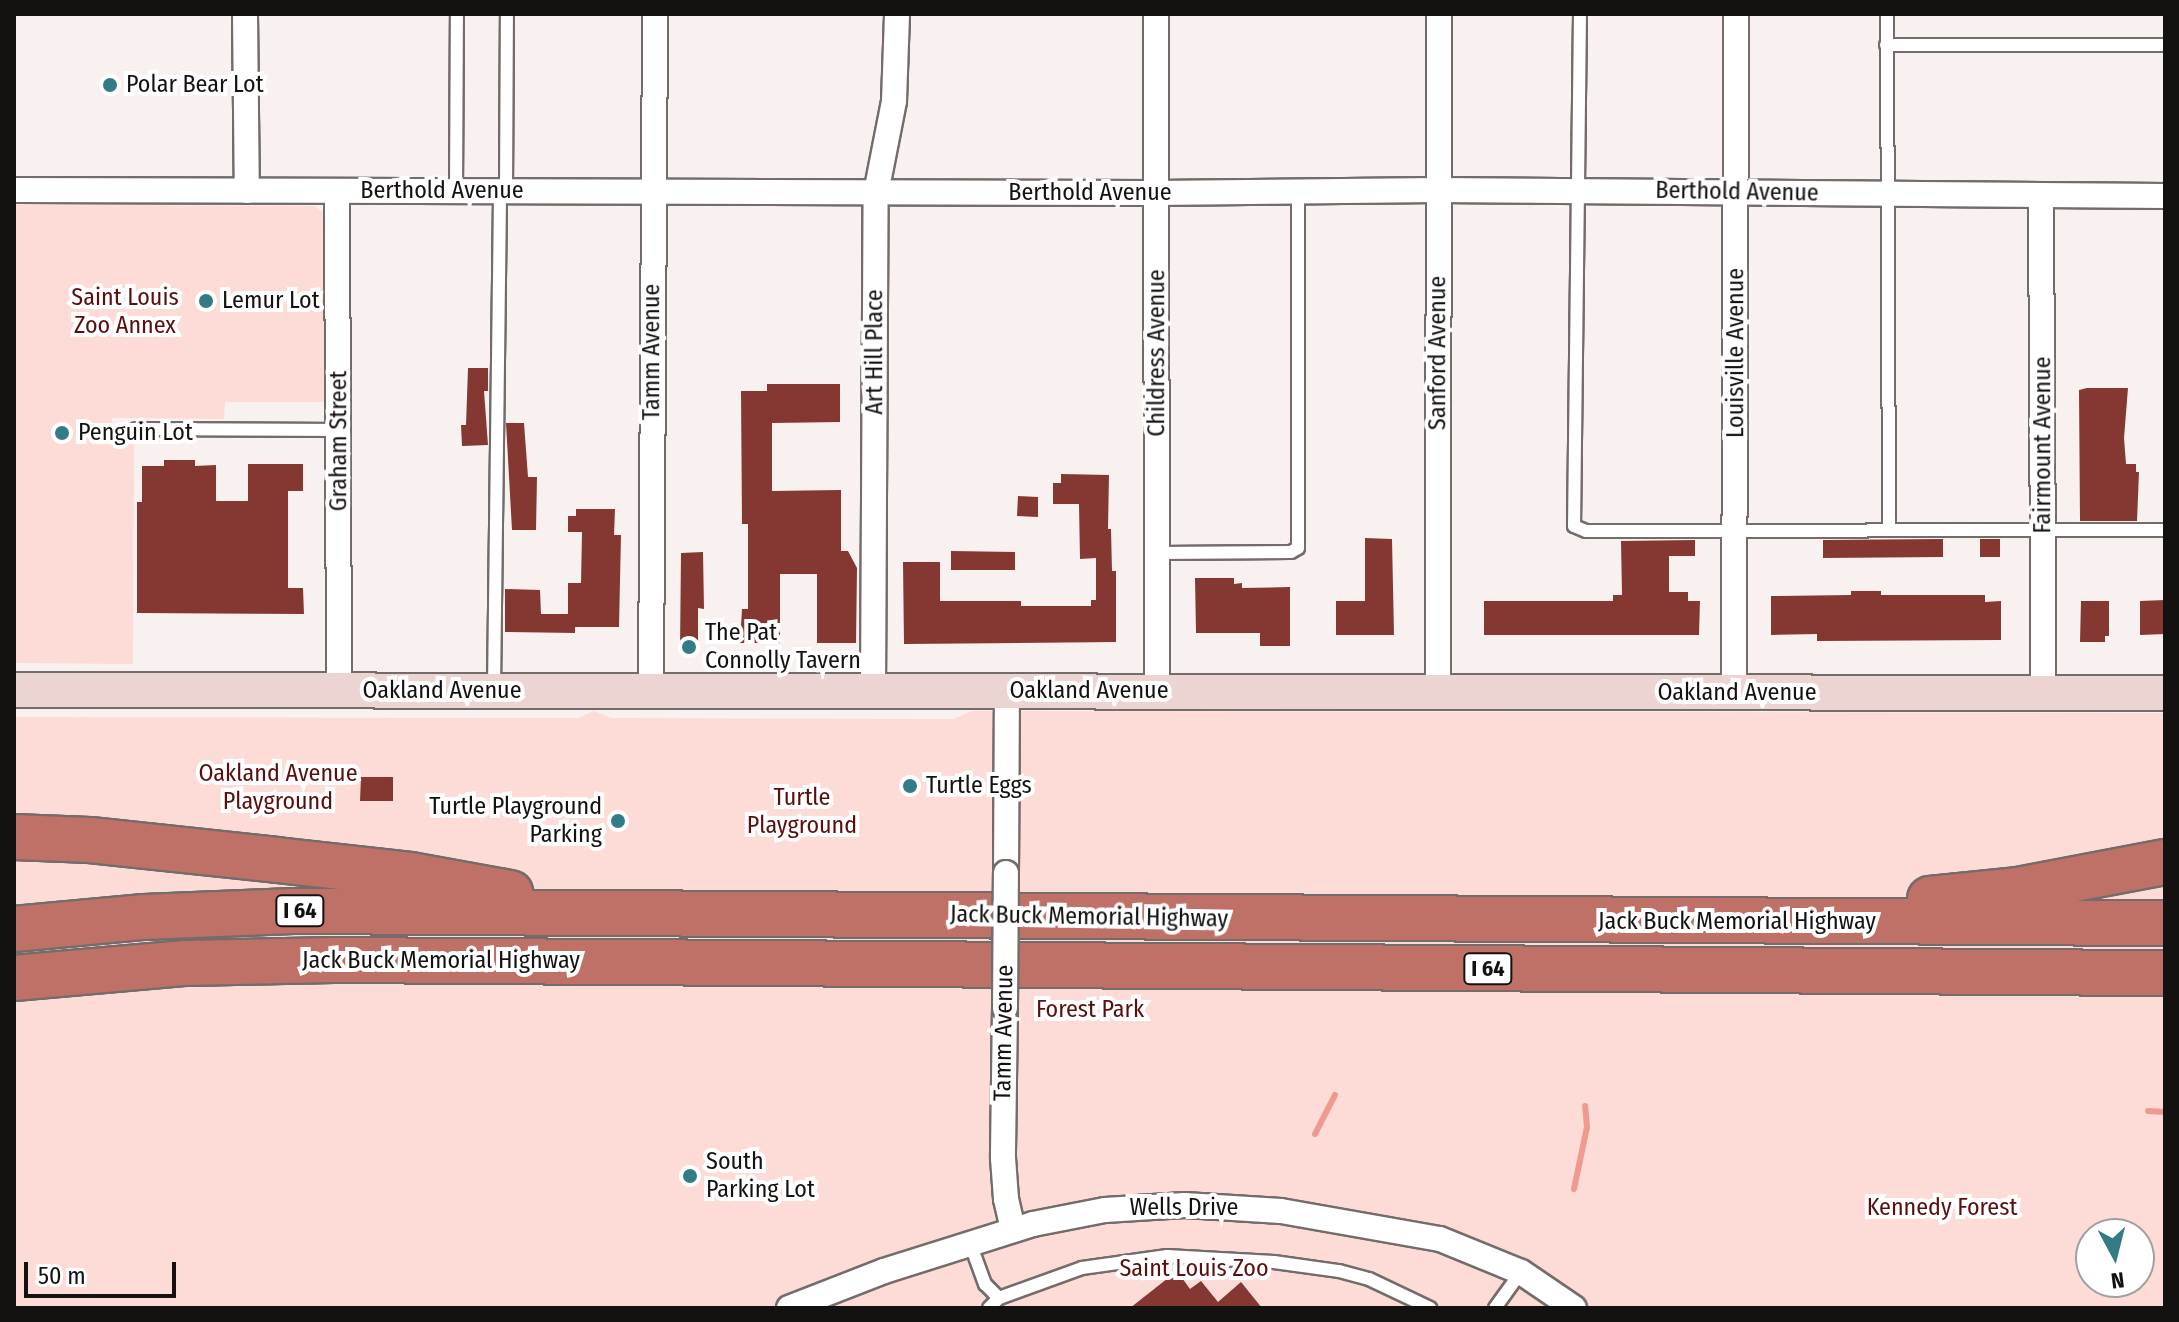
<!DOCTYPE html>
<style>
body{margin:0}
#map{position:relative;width:2179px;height:1322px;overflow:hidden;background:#f9f1f0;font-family:"Fira Sans Condensed",sans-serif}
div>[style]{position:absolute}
.green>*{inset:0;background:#fddbd6}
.stream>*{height:6px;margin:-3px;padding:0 3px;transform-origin:3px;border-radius:3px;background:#f0998f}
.building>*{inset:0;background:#843831}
.roads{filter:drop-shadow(2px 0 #736c6b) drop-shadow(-2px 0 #736c6b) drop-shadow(0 2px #736c6b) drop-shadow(0 -2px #736c6b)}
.lane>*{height:12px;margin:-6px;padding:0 6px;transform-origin:6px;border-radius:6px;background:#fff}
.street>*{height:24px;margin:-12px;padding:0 12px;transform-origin:12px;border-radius:12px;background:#fff}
.secondary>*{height:34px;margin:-17px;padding:0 17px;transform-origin:17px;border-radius:17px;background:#ecd4d2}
.highway>*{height:44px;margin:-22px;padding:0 22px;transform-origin:22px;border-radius:22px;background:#bf7168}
.bridges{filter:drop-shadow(2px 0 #736c6b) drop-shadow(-2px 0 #736c6b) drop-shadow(0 2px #736c6b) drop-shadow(0 -2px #736c6b)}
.street-bridge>*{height:24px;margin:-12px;padding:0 12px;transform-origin:12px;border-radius:12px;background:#fff}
.dots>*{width:22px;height:22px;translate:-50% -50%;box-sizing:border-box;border:4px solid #fff;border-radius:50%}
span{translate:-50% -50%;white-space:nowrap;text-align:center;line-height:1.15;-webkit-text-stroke:8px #fff;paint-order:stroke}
.shield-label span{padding:2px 6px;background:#fff;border:2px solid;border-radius:6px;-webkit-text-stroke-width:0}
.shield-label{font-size:22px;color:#141211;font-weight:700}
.poi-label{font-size:24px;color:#141211}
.left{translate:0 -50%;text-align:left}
.right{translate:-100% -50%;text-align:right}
.street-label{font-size:24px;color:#141211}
.park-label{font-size:24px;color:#5b0e0d}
.frame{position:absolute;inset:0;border:16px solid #141211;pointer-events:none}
.north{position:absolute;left:2075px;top:1218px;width:80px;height:80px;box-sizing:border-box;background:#fff;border:2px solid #a1a0a0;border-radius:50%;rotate:173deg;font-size:22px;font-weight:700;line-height:32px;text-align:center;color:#141211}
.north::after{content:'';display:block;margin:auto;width:28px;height:36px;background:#347c85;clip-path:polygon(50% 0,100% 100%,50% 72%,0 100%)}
.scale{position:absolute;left:24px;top:1262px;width:152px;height:36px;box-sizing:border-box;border:4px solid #141211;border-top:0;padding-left:10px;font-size:24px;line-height:28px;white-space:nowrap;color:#141211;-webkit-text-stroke:6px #fff;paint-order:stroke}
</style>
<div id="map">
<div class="green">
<div style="clip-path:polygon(14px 205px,314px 206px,326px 214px,328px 417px,325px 417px,324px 402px,225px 402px,224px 419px,112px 418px,112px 441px,134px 441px,133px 664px,14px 663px)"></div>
<div style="clip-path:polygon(evenodd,594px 711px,611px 718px,953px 719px,972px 711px,2165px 713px,2165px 1308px,14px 1308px,14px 717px,578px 718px,594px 711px,2091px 1234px,2139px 1234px,2139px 1282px,2091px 1282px,2091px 1234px)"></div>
</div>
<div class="stream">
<div style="left:2148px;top:1111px;width:17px;rotate:3deg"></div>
<div style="left:1315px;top:1134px;width:44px;rotate:-62.9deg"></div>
<div style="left:1574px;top:1189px;width:63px;rotate:-78.2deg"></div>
<div style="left:1587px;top:1127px;width:21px;rotate:-95deg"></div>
</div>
<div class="building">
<div style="clip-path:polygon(468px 368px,488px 368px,488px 391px,484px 391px,488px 445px,462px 446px,461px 425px,466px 425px)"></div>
<div style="clip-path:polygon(767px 384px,840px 384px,840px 422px,772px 423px,772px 491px,841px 490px,841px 551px,848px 551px,857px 568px,856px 643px,817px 643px,817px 574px,780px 574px,780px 643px,740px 643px,742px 609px,748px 609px,748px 524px,742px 524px,741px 391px,767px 391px)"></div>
<div style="clip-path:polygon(2087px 388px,2128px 388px,2124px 438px,2126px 464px,2136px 464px,2136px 472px,2139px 472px,2137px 521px,2080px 521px,2079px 390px)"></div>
<div style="clip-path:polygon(506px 423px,524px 423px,528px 477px,537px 477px,536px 530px,512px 530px)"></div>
<div style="clip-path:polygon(164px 460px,195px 460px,195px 466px,216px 465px,216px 501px,248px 501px,248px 464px,303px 464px,303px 491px,288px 491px,288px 588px,303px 588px,304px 614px,137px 613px,137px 502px,142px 502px,142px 466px,164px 466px)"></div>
<div style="clip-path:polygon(1061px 474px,1109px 475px,1108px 529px,1111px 529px,1112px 571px,1116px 571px,1116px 642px,904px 644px,903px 562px,940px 562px,940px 601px,1021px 601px,1021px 606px,1091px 606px,1091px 600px,1096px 600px,1096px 558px,1080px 559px,1079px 504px,1053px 504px,1053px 483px,1061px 483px)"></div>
<div style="clip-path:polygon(1018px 496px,1038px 497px,1038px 517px,1017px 516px)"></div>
<div style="clip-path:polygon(576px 509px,615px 509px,614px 535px,621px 535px,619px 627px,575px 627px,575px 633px,505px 632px,505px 589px,540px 590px,541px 614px,568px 614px,568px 583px,581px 583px,582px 532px,568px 532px,568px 516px,576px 516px)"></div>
<div style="clip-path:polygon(1365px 538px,1392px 539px,1394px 635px,1336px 635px,1336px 601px,1365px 601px)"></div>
<div style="clip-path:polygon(1943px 539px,1943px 557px,1823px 558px,1823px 540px)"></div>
<div style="clip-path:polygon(1980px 539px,2000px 539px,2000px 557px,1980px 557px)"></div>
<div style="clip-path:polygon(1695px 540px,1695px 556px,1669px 556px,1669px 592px,1688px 592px,1688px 601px,1700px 601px,1699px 635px,1484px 635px,1484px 601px,1613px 601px,1613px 595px,1622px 595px,1621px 541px)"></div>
<div style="clip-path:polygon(951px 551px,1015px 552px,1015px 570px,951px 570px)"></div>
<div style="clip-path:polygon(703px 552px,704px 609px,698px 608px,698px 649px,680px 649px,681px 553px)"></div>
<div style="clip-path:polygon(1195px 578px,1234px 578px,1234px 584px,1242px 583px,1242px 588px,1290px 587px,1290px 646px,1260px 646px,1260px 633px,1196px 633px)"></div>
<div style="clip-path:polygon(1851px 591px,1881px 591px,1881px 595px,1985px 595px,1985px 602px,2001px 601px,2001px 640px,1817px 641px,1817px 634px,1771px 635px,1771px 596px,1851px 595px)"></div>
<div style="clip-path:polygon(2165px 600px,2165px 634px,2140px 635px,2140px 601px)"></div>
<div style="clip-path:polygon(2081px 601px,2109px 601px,2109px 636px,2105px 636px,2105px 642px,2080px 642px)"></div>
<div style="clip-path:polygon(361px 777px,393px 777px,393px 801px,360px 801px)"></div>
<div style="clip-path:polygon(1177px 1271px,1190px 1289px,1201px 1281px,1218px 1302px,1241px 1282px,1262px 1308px,1130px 1308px)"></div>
</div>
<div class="roads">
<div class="lane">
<div style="left:1580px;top:14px;width:512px;rotate:90.67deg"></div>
<div style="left:1574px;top:526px;width:13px;rotate:23deg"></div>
<div style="left:1586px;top:531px;width:579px;rotate:-0.1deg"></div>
<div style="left:1887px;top:14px;width:516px;rotate:89.78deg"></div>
<div style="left:1886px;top:45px;width:279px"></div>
<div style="left:456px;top:191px;width:177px;rotate:-89.7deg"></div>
<div style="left:506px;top:191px;width:177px;rotate:-89.7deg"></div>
<div style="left:136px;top:429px;width:203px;rotate:0.3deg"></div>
<div style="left:1159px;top:553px;width:132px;rotate:-0.4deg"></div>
<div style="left:1291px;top:552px;width:8px;rotate:-30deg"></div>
<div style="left:1298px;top:548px;width:358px;rotate:-90deg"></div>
<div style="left:494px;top:688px;width:497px;rotate:-89.3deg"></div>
<div style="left:970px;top:1243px;width:44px;rotate:69.9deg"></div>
<div style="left:985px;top:1284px;width:20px;rotate:45deg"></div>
<div style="left:989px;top:1308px;width:14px;rotate:-45deg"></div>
<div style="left:999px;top:1298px;width:88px;rotate:-19.9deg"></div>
<div style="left:1082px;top:1268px;width:86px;rotate:-8deg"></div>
<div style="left:1167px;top:1256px;width:107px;rotate:3.2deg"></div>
<div style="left:1274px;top:1262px;width:66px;rotate:7.9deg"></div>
<div style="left:1339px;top:1271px;width:31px;rotate:15deg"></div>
<div style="left:1369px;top:1279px;width:68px;rotate:25.4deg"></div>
<div style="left:1495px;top:1308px;width:44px;rotate:-54.2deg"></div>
</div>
<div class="street">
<div style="left:245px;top:14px;width:177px;rotate:89.4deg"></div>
<div style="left:1156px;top:14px;width:677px;rotate:89.92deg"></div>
<div style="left:14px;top:190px;width:1141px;rotate:0.15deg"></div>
<div style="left:1155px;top:193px;width:283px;rotate:-0.6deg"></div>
<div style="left:1438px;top:190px;width:727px;rotate:0.47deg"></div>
<div style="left:337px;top:191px;width:500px;rotate:89.77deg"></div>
<div style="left:2041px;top:196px;width:497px;rotate:89.7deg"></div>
<div style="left:651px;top:690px;width:676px;rotate:-89.66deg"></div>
<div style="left:873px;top:691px;width:498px;rotate:-89.7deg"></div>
<div style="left:876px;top:193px;width:94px;rotate:-78.9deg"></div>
<div style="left:894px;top:101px;width:87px;rotate:-88deg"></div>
<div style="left:1438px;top:692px;width:678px;rotate:-89.92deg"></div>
<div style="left:1734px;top:693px;width:679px;rotate:-89.83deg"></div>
<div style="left:1006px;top:873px;width:182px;rotate:-89.7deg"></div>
<div style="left:1005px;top:1008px;width:150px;rotate:90.8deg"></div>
<div style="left:1003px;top:1158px;width:41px;rotate:85.8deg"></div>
<div style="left:1006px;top:1199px;width:31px;rotate:77deg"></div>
<div style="left:789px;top:1308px;width:102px;rotate:-21.3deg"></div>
<div style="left:884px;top:1271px;width:156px;rotate:-17.5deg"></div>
<div style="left:1033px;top:1224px;width:73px;rotate:-11deg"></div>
<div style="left:1105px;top:1210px;width:80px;rotate:-3.6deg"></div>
<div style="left:1185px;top:1205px;width:96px;rotate:3.6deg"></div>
<div style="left:1281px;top:1211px;width:161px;rotate:10deg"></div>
<div style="left:1440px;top:1239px;width:87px;rotate:22.2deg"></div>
<div style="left:1521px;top:1272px;width:64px;rotate:34.2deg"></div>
</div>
<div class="secondary">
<div style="left:14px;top:690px;width:2151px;rotate:0.08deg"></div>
</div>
<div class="highway">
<div style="left:14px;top:837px;width:76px;rotate:2.3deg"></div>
<div style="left:90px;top:840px;width:188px;rotate:6.1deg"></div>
<div style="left:277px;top:860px;width:134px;rotate:6.4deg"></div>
<div style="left:410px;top:875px;width:102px;rotate:10.2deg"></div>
<div style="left:1930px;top:899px;width:87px;rotate:-5.9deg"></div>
<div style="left:2017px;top:890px;width:151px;rotate:-10.7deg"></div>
<div style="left:14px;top:929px;width:131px;rotate:-5.3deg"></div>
<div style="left:144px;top:917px;width:149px;rotate:-2.3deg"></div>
<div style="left:293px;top:911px;width:1872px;rotate:0.37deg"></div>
<div style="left:14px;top:978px;width:173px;rotate:-5deg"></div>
<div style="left:186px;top:963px;width:148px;rotate:-1.2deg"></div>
<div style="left:334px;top:960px;width:1831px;rotate:0.41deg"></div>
</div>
</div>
<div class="bridges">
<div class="street-bridge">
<div style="left:1005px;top:1008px;width:135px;rotate:-89.6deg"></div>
</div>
</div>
<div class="dots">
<div style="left:110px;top:85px;background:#347c85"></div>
<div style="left:206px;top:301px;background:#347c85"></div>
<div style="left:62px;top:433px;background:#347c85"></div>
<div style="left:689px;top:647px;background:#347c85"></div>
<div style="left:910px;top:786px;background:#347c85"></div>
<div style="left:618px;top:821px;background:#347c85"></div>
<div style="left:690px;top:1176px;background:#347c85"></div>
</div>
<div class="shield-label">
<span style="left:300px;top:911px">I 64</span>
<span style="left:1488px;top:969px">I 64</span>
</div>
<div class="poi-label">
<span class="left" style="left:126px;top:85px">Polar Bear Lot</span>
<span class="left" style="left:222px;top:301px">Lemur Lot</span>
<span class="left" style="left:78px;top:433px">Penguin Lot</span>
<span class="left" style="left:705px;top:647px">The Pat<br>Connolly Tavern</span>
<span class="left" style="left:926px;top:786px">Turtle Eggs</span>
<span class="right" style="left:602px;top:821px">Turtle Playground<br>Parking</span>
<span class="left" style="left:706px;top:1176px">South<br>Parking Lot</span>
</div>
<div class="street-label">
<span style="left:442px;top:191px">Berthold Avenue</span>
<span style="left:1737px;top:192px;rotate:1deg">Berthold Avenue</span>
<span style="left:1090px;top:193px">Berthold Avenue</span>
<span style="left:652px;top:352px;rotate:-90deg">Tamm Avenue</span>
<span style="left:875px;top:352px;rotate:-90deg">Art Hill Place</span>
<span style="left:1157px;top:353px;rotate:-90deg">Childress Avenue</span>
<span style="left:1438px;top:353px;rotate:-90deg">Sanford Avenue</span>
<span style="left:1736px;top:353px;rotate:-90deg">Louisville Avenue</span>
<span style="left:339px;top:441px;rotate:-90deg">Graham Street</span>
<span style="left:2043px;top:445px;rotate:-90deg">Fairmount Avenue</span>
<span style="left:442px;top:691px">Oakland Avenue</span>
<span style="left:1089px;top:691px">Oakland Avenue</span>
<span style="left:1737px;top:693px">Oakland Avenue</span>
<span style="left:1089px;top:917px;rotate:1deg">Jack Buck Memorial Highway</span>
<span style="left:1737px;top:922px">Jack Buck Memorial Highway</span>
<span style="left:441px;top:961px">Jack Buck Memorial Highway</span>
<span style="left:1004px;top:1033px;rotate:-89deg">Tamm Avenue</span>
<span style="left:1184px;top:1208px">Wells Drive</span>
</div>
<div class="park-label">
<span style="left:125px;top:312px">Saint Louis<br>Zoo Annex</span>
<span style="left:278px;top:788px">Oakland Avenue<br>Playground</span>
<span style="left:802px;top:812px">Turtle<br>Playground</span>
<span style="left:1090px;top:1010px">Forest Park</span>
<span style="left:1942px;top:1208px">Kennedy Forest</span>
<span style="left:1194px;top:1269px">Saint Louis Zoo</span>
</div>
<div class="frame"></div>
<div class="north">N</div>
<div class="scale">50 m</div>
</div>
